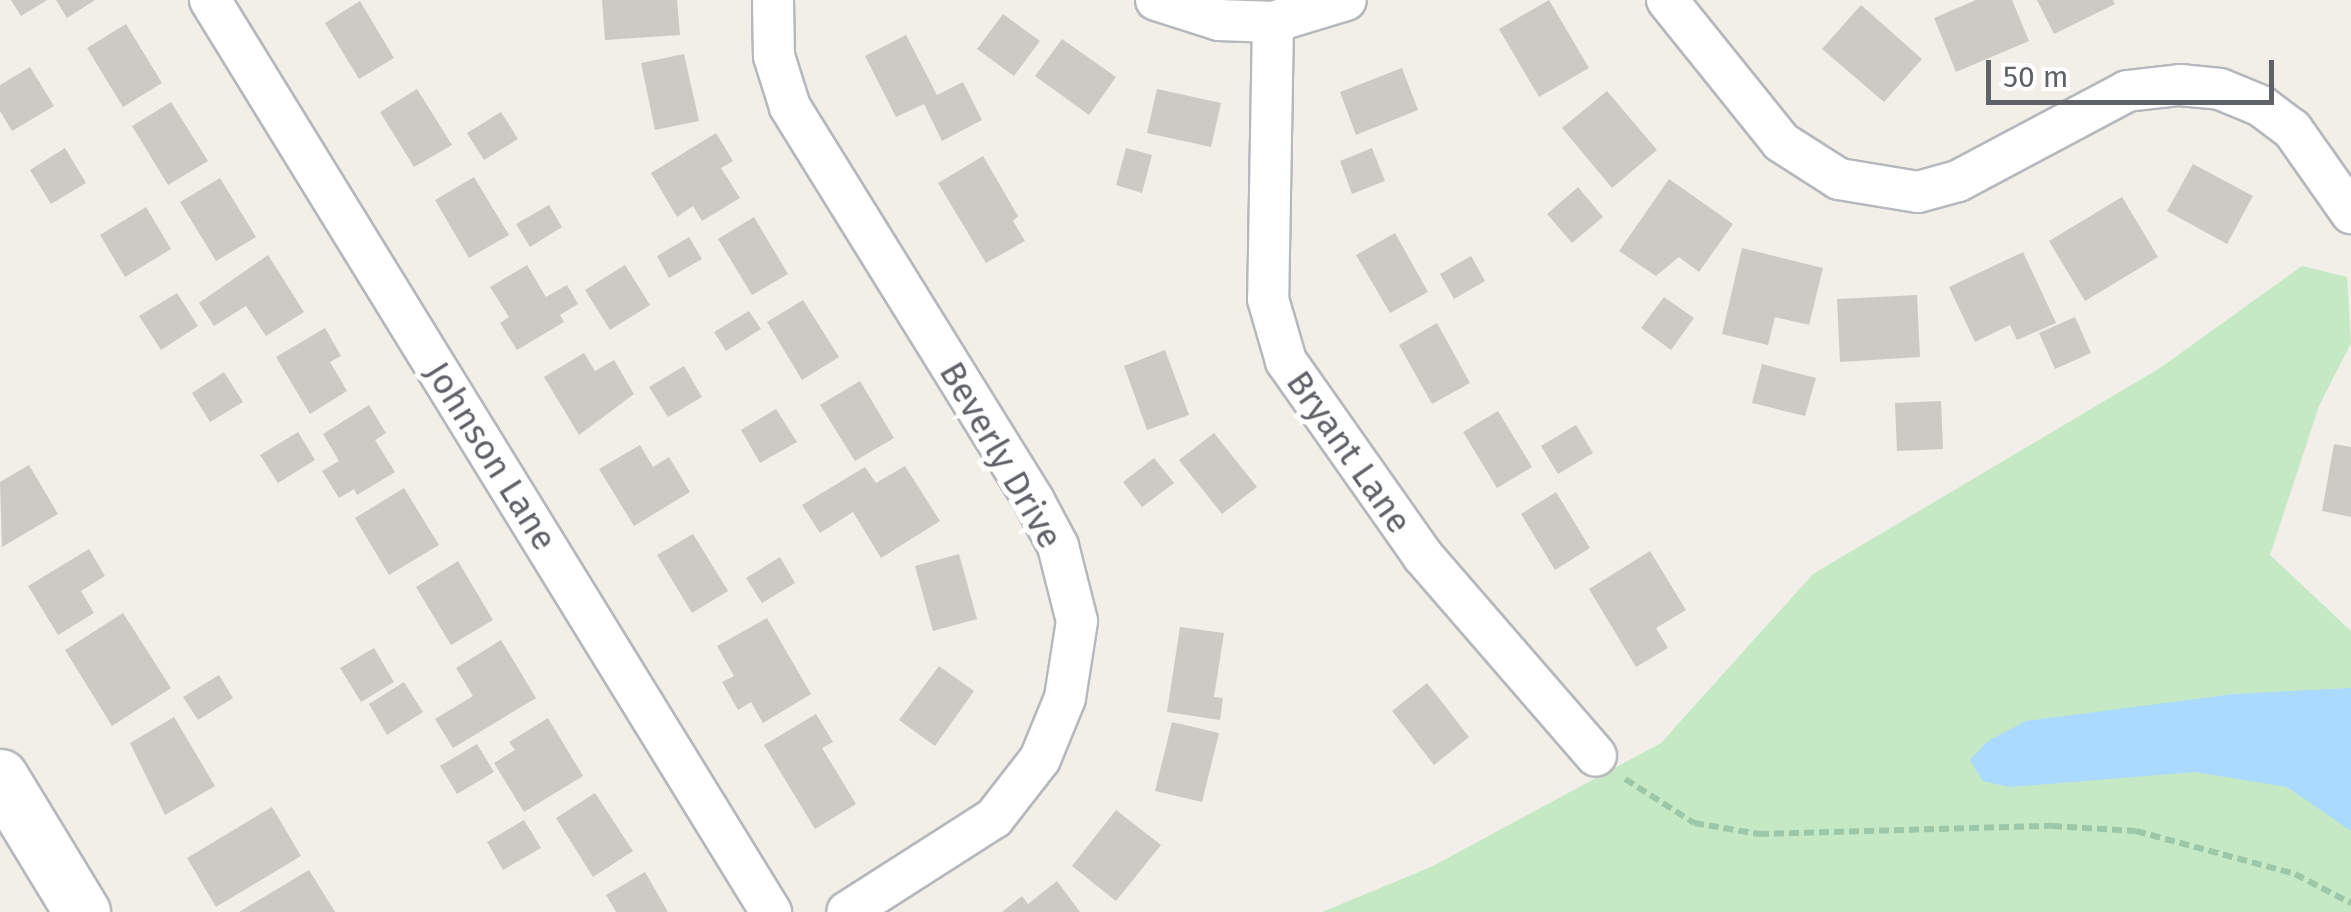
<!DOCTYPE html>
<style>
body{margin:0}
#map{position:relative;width:2351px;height:912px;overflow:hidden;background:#f1efe8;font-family:"Fira Sans",sans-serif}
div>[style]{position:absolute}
.green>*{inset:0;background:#c5e8c5}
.water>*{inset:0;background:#aadaff}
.building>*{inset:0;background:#cccac5}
.path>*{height:6px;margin-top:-3px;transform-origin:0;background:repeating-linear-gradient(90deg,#9cc7a9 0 10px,transparent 0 15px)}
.roads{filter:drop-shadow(2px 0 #b5b8bc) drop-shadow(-2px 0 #b5b8bc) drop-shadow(0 2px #b5b8bc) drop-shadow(0 -2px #b5b8bc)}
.minor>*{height:40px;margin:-20px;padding:0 20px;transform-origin:20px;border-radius:20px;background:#fff}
.secondary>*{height:55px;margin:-27.5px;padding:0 27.5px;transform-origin:27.5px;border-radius:27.5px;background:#fff}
span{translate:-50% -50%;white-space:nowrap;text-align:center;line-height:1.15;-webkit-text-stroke:10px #fff;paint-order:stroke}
.street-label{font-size:35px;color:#5f6368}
.scale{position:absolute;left:1986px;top:60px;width:288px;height:45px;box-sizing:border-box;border:5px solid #5f6368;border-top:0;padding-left:12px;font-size:30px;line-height:35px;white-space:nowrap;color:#5f6368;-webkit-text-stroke:8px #fff;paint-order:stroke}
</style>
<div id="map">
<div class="green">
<div style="clip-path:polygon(2302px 266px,2347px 277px,2351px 343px,2319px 406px,2270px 555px,2351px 631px,2351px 912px,1322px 912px,1431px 867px,1661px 743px,1813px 574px,2160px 368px)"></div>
</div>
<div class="water">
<div style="clip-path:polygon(2351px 688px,2351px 831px,2287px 787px,2195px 772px,2009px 787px,1983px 781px,1970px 760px,1988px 741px,2026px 721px,2234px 694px)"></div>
</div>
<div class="building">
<div style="clip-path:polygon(11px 0,47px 0,21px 16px)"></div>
<div style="clip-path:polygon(56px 0,95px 0,67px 18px)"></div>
<div style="clip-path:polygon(602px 0,677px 0,680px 35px,605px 40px)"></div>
<div style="clip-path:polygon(1549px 0,1589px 68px,1539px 97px,1499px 29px)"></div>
<div style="clip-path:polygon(1976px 0,2012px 0,2029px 41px,1956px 72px,1934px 18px)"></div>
<div style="clip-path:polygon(2037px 0,2113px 0,2115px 4px,2054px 34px)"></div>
<div style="clip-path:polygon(360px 1px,394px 58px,359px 79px,325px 23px)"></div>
<div style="clip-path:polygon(1861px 5px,1922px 59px,1884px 102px,1822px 49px)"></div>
<div style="clip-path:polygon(1003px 14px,1040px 41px,1014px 76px,977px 49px)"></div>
<div style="clip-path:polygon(126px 24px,162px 83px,123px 107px,87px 48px)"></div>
<div style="clip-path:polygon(906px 35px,937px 95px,963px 82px,982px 120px,942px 141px,924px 104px,896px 117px,865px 56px)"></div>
<div style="clip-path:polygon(1062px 39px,1116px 77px,1089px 115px,1035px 76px)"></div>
<div style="clip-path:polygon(684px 54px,699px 121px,655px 130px,641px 63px)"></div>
<div style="clip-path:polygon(30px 67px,54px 106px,12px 131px,0 111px,0 85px)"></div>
<div style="clip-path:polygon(1402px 68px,1418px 110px,1356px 135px,1340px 92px)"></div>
<div style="clip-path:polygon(417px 89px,452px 145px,414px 167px,380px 112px)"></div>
<div style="clip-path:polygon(1157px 89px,1221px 103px,1211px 147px,1147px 133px)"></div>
<div style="clip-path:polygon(1607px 91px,1657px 150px,1612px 188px,1562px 128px)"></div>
<div style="clip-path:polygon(171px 102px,208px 161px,168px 185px,132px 126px)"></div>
<div style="clip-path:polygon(501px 112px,518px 139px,484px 160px,467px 133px)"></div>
<div style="clip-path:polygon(716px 133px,733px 161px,721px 168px,740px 198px,702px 221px,693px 206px,677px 217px,651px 173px)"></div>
<div style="clip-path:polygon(65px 148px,86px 183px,51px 204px,30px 170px)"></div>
<div style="clip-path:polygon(1126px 148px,1152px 155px,1142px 193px,1116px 185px)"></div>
<div style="clip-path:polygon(1372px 148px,1385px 181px,1352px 194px,1340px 161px)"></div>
<div style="clip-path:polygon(983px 156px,1018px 216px,1013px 221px,1025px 241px,986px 263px,938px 183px)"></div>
<div style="clip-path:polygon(2193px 164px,2253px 196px,2227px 244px,2167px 211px)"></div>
<div style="clip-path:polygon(474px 177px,509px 235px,469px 258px,435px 200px)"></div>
<div style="clip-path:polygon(220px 178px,256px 237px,216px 261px,180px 202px)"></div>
<div style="clip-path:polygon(1669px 179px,1733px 224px,1699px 272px,1679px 257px,1656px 276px,1619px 251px)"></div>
<div style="clip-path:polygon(1578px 187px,1603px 217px,1572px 243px,1547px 214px)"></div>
<div style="clip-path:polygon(2122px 197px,2158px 257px,2085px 301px,2049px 241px)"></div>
<div style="clip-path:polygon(549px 205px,562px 227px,530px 247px,516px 224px)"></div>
<div style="clip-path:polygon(146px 207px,171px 249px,125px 277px,100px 235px)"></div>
<div style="clip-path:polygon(754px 217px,788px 274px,752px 295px,718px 239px)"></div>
<div style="clip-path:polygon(1395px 233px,1428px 292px,1390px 313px,1356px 255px)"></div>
<div style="clip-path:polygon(689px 237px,702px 259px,669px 278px,657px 256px)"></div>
<div style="clip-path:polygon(1742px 248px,1823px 268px,1809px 325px,1775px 317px,1768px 345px,1722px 334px)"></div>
<div style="clip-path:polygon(2023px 252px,2056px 323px,2017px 340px,2010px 325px,1975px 342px,1949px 287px)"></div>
<div style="clip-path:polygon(268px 255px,304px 312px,266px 336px,246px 306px,214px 326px,199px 303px)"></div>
<div style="clip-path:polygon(1471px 256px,1485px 281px,1454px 299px,1440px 274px)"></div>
<div style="clip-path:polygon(527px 265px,546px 297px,567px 285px,578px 304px,560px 315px,564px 322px,517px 350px,500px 323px,509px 317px,490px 287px)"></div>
<div style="clip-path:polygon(625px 265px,650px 305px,610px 330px,585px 290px)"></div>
<div style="clip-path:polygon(177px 293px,198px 326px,161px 350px,139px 316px)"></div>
<div style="clip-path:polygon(1917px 295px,1920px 357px,1840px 362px,1837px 299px)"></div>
<div style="clip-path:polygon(1664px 297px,1694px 318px,1671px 350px,1641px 328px)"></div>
<div style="clip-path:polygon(803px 300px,839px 357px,802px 380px,767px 322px)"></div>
<div style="clip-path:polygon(749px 311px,761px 329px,726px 351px,714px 332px)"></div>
<div style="clip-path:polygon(2075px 317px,2091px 353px,2055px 369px,2039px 333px)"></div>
<div style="clip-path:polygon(1437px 323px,1470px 383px,1432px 404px,1399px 345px)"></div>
<div style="clip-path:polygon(325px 328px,341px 356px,330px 362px,347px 391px,310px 414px,276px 357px)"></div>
<div style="clip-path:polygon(1165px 350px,1189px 415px,1147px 430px,1124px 366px)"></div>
<div style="clip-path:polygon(584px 353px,595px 371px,614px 360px,634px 394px,579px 435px,544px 377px)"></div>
<div style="clip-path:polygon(1762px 364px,1816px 378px,1805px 416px,1752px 403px)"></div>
<div style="clip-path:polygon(684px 366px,702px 397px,668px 417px,649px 387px)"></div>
<div style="clip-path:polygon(224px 372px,243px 402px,210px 422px,192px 393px)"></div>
<div style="clip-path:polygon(860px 381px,894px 438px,855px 461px,820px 405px)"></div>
<div style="clip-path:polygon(1941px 401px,1943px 449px,1897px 451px,1895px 403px)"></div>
<div style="clip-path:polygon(369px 405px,386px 433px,375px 440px,395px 472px,357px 495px,354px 489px,339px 498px,322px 471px,339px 461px,323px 434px)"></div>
<div style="clip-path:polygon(776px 409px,797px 442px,760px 463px,741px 430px)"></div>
<div style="clip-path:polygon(1498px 411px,1532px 467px,1497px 488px,1463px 432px)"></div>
<div style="clip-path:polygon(1576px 425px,1593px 453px,1558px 474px,1541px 446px)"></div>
<div style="clip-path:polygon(298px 432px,315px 460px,278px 483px,260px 455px)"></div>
<div style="clip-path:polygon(1214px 433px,1257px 487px,1222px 514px,1179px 460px)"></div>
<div style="clip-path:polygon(2334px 444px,2351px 447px,2351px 517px,2322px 511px)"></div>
<div style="clip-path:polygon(640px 445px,653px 467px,669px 457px,690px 492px,634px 526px,599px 469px)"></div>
<div style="clip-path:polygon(1154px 458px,1174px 483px,1142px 507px,1123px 482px)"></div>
<div style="clip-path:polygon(29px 465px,58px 514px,2px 547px,0 482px)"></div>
<div style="clip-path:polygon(905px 466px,940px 521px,881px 558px,853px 512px,820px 533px,802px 505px,865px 467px,876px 483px)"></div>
<div style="clip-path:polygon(404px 488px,439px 545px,389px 575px,355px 518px)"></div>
<div style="clip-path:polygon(1556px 492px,1590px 548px,1555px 570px,1521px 514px)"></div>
<div style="clip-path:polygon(693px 534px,728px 591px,692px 613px,657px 555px)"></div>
<div style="clip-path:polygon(89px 549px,105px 576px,81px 591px,94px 613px,58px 635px,28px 586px)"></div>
<div style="clip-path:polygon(1650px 551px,1686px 610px,1656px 628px,1668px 648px,1636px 667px,1589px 589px)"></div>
<div style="clip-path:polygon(959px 554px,977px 619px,933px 631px,915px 566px)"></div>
<div style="clip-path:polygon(780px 557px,795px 583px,762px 603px,746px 578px)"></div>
<div style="clip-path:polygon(458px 561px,493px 620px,451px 645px,416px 587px)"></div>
<div style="clip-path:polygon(123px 613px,171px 688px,112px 726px,65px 650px)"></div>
<div style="clip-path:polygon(767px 618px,811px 694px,763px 723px,751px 702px,738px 710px,722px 682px,734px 676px,717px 646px)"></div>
<div style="clip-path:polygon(1180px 627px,1224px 633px,1214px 697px,1223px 698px,1220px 720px,1167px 712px)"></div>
<div style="clip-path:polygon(501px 640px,536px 698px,453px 748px,435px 719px,473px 696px,456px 668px)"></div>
<div style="clip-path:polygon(374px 648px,394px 682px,361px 702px,340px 668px)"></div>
<div style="clip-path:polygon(939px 666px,974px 691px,935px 746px,899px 720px)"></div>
<div style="clip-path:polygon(219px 675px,233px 698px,198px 720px,183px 697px)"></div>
<div style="clip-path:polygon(404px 682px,423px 712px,387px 735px,369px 704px)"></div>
<div style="clip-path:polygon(1427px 683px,1469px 737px,1434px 765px,1392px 711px)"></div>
<div style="clip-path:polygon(816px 714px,833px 742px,822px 748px,856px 804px,815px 829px,764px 745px)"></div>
<div style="clip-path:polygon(174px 717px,215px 786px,165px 815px,130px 743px)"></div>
<div style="clip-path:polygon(548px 718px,583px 776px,524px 812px,494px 763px,515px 750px,509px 742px)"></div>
<div style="clip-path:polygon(1172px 722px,1219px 733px,1202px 802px,1155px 791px)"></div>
<div style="clip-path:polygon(477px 744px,494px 772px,457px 794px,440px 766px)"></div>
<div style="clip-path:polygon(595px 793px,633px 851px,593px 877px,556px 818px)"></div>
<div style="clip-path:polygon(272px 807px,301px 856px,216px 907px,187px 858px)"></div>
<div style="clip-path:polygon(1116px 810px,1161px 845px,1116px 901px,1072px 866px)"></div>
<div style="clip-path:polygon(524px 820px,541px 848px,503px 870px,487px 842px)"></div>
<div style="clip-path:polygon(309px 870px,335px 912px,239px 912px)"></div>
<div style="clip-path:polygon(645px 872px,668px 912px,616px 912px,606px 895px)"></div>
<div style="clip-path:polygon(1057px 881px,1080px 912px,1002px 912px,1022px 896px,1028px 904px)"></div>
</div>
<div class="path">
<div style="left:1625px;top:779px;width:82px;rotate:32.5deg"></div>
<div style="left:1694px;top:823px;width:66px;rotate:9.6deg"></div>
<div style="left:1759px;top:834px;width:293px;rotate:-1.6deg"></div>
<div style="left:2052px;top:826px;width:84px;rotate:3.4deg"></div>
<div style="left:2136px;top:831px;width:165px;rotate:15.1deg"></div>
<div style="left:2295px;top:874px;width:63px;rotate:27.4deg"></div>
</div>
<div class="roads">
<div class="minor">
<div style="left:210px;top:0;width:1071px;rotate:58.4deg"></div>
<div style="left:773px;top:0;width:56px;rotate:89deg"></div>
<div style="left:774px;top:56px;width:53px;rotate:72.6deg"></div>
<div style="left:790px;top:107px;width:463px;rotate:58.2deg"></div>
<div style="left:1034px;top:501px;width:51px;rotate:61.9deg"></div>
<div style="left:1058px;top:546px;width:77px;rotate:75.8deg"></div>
<div style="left:1077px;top:621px;width:78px;rotate:98.9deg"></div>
<div style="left:1065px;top:698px;width:66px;rotate:112.3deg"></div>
<div style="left:1040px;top:759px;width:75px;rotate:127.9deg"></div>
<div style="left:994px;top:818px;width:174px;rotate:147.4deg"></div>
<div style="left:1156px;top:0;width:66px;rotate:17.6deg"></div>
<div style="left:1219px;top:20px;width:54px;rotate:2.1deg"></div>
<div style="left:1273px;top:22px;width:76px;rotate:-16.8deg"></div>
<div style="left:1667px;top:0;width:182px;rotate:51.2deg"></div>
<div style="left:1781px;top:142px;width:69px;rotate:32.5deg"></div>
<div style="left:1839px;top:179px;width:80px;rotate:9.3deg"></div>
<div style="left:1918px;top:192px;width:41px;rotate:-15.4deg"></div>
<div style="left:1958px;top:181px;width:191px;rotate:-28deg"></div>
<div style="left:2127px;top:91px;width:53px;rotate:-6.5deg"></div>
<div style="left:2180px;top:85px;width:40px;rotate:5.7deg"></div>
<div style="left:2220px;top:89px;width:44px;rotate:22.5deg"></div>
<div style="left:2261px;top:106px;width:39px;rotate:37deg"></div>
<div style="left:2292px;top:129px;width:103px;rotate:54.9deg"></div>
<div style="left:1273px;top:22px;width:277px;rotate:91deg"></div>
<div style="left:1268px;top:299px;width:65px;rotate:73.8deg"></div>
<div style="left:1286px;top:361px;width:238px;rotate:54.9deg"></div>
<div style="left:1423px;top:556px;width:264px;rotate:49.1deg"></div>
</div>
<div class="secondary">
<div style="left:0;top:777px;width:158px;rotate:58.7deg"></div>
</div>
</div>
<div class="street-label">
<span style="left:1349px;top:452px;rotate:55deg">Bryant Lane</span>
<span style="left:1001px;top:455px;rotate:60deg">Beverly Drive</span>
<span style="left:491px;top:456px;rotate:58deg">Johnson Lane</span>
</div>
<div class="scale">50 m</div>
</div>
